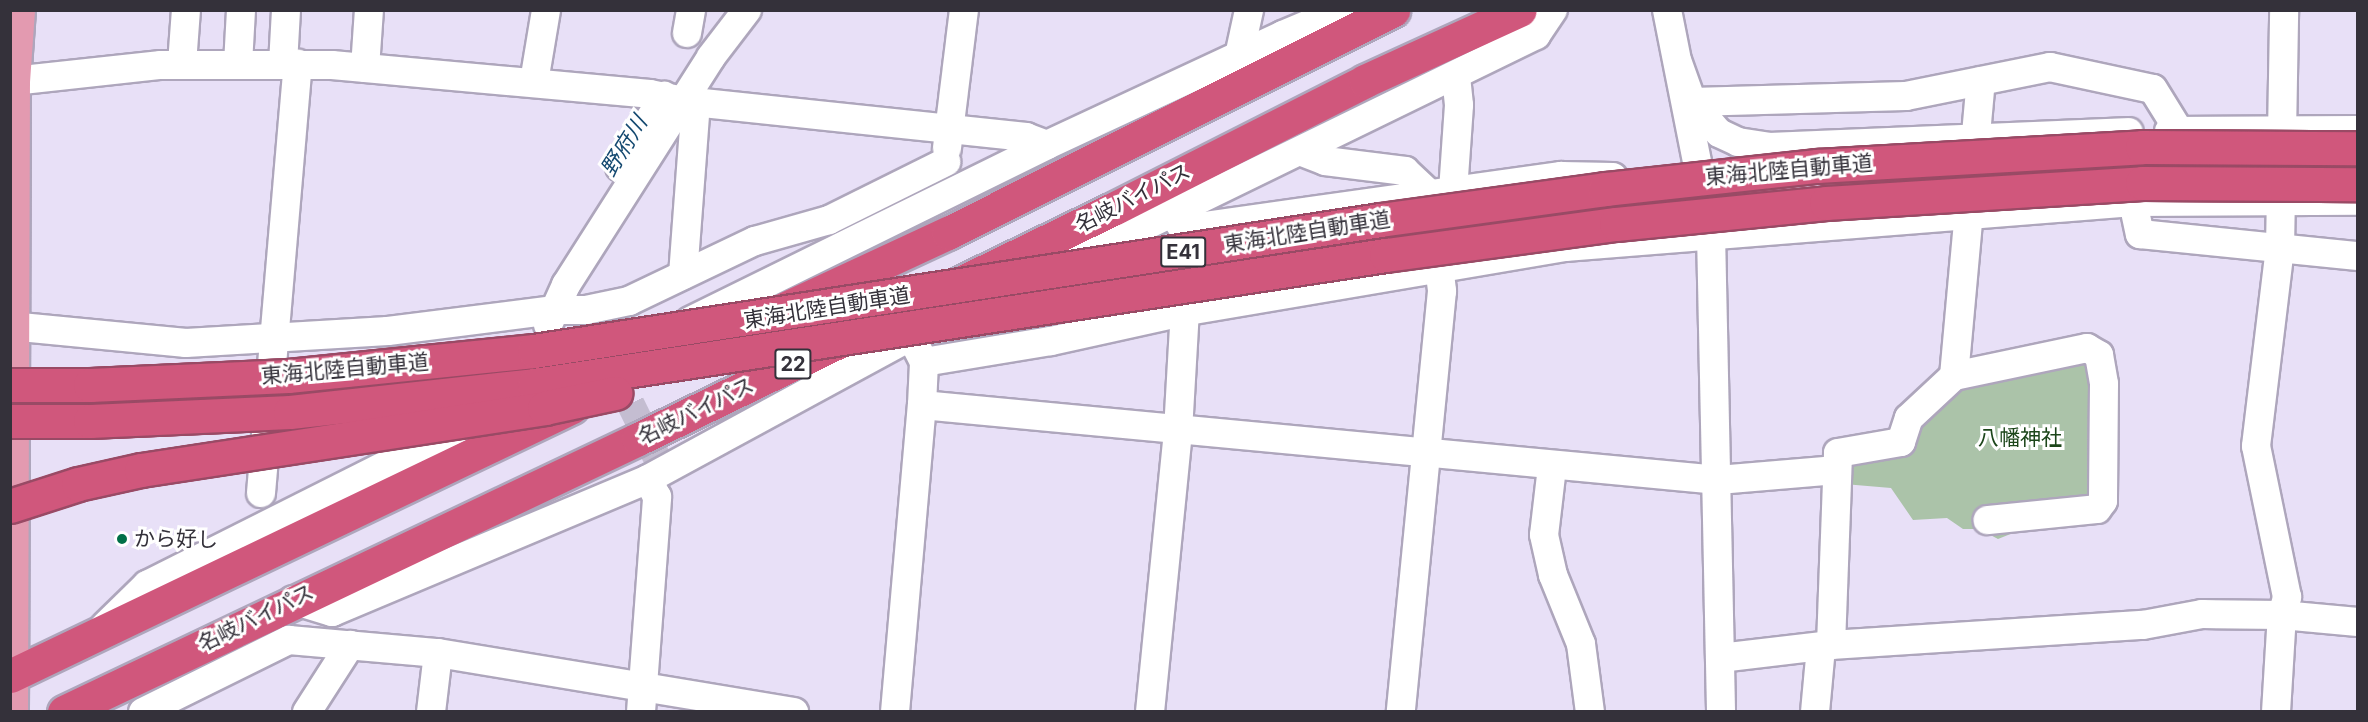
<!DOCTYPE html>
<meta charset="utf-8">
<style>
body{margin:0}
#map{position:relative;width:2368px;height:722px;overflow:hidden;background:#e8e0f7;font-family:Inter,"Noto Sans JP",sans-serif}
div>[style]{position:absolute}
.green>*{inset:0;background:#abc3a9}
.minor-tunnel>*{height:28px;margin-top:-14px;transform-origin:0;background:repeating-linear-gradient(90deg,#c4bdd1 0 28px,transparent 0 42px)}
.roads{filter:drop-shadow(2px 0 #aea6bc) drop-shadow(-2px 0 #aea6bc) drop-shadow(0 2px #aea6bc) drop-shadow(0 -2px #aea6bc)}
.minor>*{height:28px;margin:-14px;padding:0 14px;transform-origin:14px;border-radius:14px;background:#fff}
.major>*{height:33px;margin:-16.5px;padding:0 16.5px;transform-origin:16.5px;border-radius:16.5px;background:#e39ab0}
.highway>*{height:33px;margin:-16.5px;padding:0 16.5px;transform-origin:16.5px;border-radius:16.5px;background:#d0577c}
.bridges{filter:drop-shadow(2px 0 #994a65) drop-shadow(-2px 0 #994a65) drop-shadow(0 2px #994a65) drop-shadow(0 -2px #994a65)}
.highway-bridge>*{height:33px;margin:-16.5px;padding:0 16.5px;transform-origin:16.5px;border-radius:16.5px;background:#d0577c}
.dots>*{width:16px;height:16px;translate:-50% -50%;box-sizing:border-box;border:3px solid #fff;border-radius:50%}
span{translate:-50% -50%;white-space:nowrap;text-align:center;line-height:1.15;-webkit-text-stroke:6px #fff;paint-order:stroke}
.shield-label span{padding:2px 4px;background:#fff;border:2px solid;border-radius:4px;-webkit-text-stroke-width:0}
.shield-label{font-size:20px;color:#34313a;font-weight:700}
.street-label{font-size:21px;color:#34313a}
.park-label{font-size:21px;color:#1c461a}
.poi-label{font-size:21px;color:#34313a}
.left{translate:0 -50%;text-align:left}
.water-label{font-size:22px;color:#144970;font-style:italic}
.frame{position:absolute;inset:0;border:12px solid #34313a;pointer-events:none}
</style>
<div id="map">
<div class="green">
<div style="clip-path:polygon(2090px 354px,2097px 509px,2022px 513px,2013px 533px,1998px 539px,1979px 529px,1963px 529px,1947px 518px,1913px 520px,1891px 488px,1844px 484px,1838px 453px,1901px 442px,1954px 376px)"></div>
</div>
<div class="minor-tunnel">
<div style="left:612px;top:366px;width:107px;rotate:63.9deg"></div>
</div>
<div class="roads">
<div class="minor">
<div style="left:1667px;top:10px;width:227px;rotate:78.8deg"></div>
<div style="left:1711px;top:233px;width:479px;rotate:88.8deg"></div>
<div style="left:687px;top:33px;width:23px;rotate:-80deg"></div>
<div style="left:1239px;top:56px;width:47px;rotate:-77.7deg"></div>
<div style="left:1678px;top:63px;width:41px;rotate:70.3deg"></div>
<div style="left:1692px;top:102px;width:41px;rotate:48.9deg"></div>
<div style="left:1719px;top:133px;width:21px;rotate:25deg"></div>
<div style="left:1738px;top:142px;width:33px;rotate:9deg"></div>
<div style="left:1771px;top:147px;width:358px;rotate:-2.4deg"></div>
<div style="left:182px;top:64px;width:54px;rotate:-85.8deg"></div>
<div style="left:238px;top:64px;width:54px;rotate:-86.8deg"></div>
<div style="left:283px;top:64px;width:54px;rotate:-86.8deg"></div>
<div style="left:365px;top:68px;width:58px;rotate:-86.1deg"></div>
<div style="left:13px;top:81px;width:149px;rotate:-6.2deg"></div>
<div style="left:161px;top:65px;width:171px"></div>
<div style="left:332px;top:65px;width:319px;rotate:5.2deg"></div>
<div style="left:650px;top:94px;width:35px;rotate:12deg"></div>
<div style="left:684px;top:101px;width:344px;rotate:6deg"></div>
<div style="left:1026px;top:137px;width:22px;rotate:21deg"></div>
<div style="left:534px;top:82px;width:73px;rotate:-80.5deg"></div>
<div style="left:1692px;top:102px;width:214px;rotate:-1.6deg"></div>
<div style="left:1906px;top:96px;width:147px;rotate:-11.4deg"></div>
<div style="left:2050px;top:67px;width:105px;rotate:12.1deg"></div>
<div style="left:2153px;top:89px;width:49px;rotate:58.2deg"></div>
<div style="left:2169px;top:131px;width:189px;rotate:-0.3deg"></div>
<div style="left:947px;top:148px;width:139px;rotate:-83deg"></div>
<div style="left:1302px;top:152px;width:25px;rotate:21deg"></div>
<div style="left:1325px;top:161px;width:81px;rotate:7.1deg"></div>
<div style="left:1405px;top:171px;width:34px;rotate:43deg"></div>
<div style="left:1430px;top:194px;width:98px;rotate:82.9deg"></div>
<div style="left:1442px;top:291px;width:423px;rotate:95.6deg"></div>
<div style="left:620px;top:167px;width:84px;rotate:-58.2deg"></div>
<div style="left:1453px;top:191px;width:86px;rotate:-86deg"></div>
<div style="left:1459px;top:105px;width:29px;rotate:-96deg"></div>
<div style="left:2133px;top:202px;width:33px;rotate:78deg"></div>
<div style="left:2140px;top:234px;width:219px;rotate:5.8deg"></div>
<div style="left:1173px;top:214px;width:18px;rotate:56deg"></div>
<div style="left:1183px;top:229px;width:382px;rotate:-8deg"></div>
<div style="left:1561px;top:176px;width:52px;rotate:1.1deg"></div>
<div style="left:1069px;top:263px;width:520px;rotate:-26.02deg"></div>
<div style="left:1536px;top:35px;width:30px;rotate:-56deg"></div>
<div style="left:683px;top:275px;width:173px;rotate:-85.7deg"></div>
<div style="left:690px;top:321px;width:398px;rotate:-26.2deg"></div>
<div style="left:1047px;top:145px;width:260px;rotate:-25deg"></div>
<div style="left:1283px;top:35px;width:33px;rotate:-23deg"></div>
<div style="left:1313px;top:22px;width:47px;rotate:4.9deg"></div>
<div style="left:548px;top:325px;width:44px;rotate:-65.8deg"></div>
<div style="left:566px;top:285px;width:270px;rotate:-57.5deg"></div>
<div style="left:711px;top:57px;width:59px;rotate:-52.5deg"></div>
<div style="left:10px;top:326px;width:177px;rotate:5.5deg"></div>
<div style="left:186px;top:343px;width:202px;rotate:-3.4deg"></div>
<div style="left:388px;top:331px;width:168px;rotate:-7.2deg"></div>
<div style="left:555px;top:310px;width:31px"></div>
<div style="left:586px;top:310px;width:44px;rotate:-11.8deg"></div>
<div style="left:629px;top:301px;width:140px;rotate:-25.5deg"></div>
<div style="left:755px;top:241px;width:77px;rotate:-15.8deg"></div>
<div style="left:829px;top:220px;width:131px;rotate:-26.4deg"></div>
<div style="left:924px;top:362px;width:129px;rotate:-9.4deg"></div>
<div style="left:1051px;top:341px;width:139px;rotate:-12.4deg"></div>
<div style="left:1187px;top:311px;width:383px;rotate:-9.6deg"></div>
<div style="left:1565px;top:247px;width:570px;rotate:-4.53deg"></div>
<div style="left:2133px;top:202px;width:225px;rotate:-0.3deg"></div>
<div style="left:1954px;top:376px;width:296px;rotate:-84.8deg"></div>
<div style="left:922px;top:405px;width:800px;rotate:5.38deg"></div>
<div style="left:1718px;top:480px;width:119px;rotate:-4.8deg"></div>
<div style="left:1552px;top:467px;width:68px;rotate:96.7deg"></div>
<div style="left:1544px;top:535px;width:41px;rotate:77.3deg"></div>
<div style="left:1553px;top:575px;width:74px;rotate:67.9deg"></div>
<div style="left:1581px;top:644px;width:69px;rotate:82.5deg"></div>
<div style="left:261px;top:493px;width:431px;rotate:-85.1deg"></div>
<div style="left:293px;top:600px;width:41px;rotate:17.1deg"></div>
<div style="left:332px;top:612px;width:343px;rotate:-22.8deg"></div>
<div style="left:648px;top:479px;width:298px;rotate:-28.5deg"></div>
<div style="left:910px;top:337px;width:135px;rotate:-25deg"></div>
<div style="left:105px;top:626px;width:59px;rotate:-44.3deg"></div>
<div style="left:147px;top:585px;width:354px;rotate:-26.7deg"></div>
<div style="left:1831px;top:645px;width:192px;rotate:-87.9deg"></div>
<div style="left:1838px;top:453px;width:64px;rotate:-9.9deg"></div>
<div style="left:1901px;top:442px;width:25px;rotate:-72deg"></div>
<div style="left:1909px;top:418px;width:62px;rotate:-43deg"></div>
<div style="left:1954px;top:376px;width:136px;rotate:-11.9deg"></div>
<div style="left:2087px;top:348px;width:14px;rotate:30deg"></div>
<div style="left:2099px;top:355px;width:29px;rotate:80deg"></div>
<div style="left:2104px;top:384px;width:117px;rotate:90.5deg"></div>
<div style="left:2103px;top:501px;width:10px;rotate:127deg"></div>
<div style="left:2097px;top:509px;width:110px;rotate:174.2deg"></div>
<div style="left:1720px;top:658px;width:112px;rotate:-6.7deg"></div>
<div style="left:1831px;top:645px;width:313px;rotate:-3.7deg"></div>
<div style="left:2143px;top:625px;width:60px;rotate:-10.6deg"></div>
<div style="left:2202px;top:614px;width:80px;rotate:0.7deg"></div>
<div style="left:2282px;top:615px;width:76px;rotate:5.3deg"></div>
<div style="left:143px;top:712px;width:163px;rotate:-26.3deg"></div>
<div style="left:289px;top:640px;width:150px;rotate:5deg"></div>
<div style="left:438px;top:653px;width:361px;rotate:9.4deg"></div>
<div style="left:307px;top:712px;width:80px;rotate:-57.3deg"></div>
<div style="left:431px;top:712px;width:59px;rotate:-83.2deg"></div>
<div style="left:641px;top:712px;width:216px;rotate:-85.7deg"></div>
<div style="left:657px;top:497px;width:20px;rotate:-117deg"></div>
<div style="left:895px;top:712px;width:308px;rotate:-85deg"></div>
<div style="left:922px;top:405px;width:43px;rotate:-87.3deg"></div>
<div style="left:924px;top:362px;width:18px;rotate:-117deg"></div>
<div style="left:1150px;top:712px;width:282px;rotate:-84.3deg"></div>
<div style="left:1178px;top:431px;width:139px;rotate:-86.7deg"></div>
<div style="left:1815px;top:712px;width:65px;rotate:-84.7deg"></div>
<div style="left:2276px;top:712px;width:97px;rotate:-86.5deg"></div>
<div style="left:2282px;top:615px;width:19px;rotate:-74deg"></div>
<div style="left:2287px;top:597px;width:154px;rotate:-101.6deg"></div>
<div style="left:2256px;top:446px;width:198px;rotate:-83.1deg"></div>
<div style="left:2280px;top:249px;width:239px;rotate:-89deg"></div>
</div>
<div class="major">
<div style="left:11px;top:712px;width:631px;rotate:-89.82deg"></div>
<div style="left:13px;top:81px;width:71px;rotate:-86deg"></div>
</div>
<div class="highway">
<div style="left:676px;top:359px;width:300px;rotate:-24.9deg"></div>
<div style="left:948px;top:233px;width:498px;rotate:-26.6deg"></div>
<div style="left:10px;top:676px;width:623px;rotate:-25.58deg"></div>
<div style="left:64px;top:712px;width:636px;rotate:-25.44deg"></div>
<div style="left:638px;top:439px;width:530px;rotate:-25.84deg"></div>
<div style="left:1115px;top:208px;width:280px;rotate:-26.9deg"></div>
<div style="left:1365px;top:81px;width:170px;rotate:-24.6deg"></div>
</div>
</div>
<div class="bridges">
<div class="highway-bridge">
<div style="left:10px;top:385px;width:80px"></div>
<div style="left:90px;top:385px;width:198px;rotate:-2.6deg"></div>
<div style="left:288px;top:376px;width:247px;rotate:-5.8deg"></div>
<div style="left:534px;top:351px;width:856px;rotate:-8.8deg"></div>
<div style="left:1380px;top:220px;width:227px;rotate:-7.8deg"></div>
<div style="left:1605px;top:189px;width:213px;rotate:-6.2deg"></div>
<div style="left:1817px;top:166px;width:326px;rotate:-3.3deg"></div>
<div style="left:2142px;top:147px;width:216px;rotate:0.3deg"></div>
<div style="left:10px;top:421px;width:80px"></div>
<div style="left:90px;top:421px;width:200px;rotate:-2.6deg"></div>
<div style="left:290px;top:412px;width:245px;rotate:-6.3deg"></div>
<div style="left:534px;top:385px;width:862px;rotate:-8.68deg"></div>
<div style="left:1386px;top:255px;width:232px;rotate:-7.7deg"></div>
<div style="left:1616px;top:224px;width:211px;rotate:-5.7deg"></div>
<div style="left:1826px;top:203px;width:317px;rotate:-3.6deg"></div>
<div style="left:2142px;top:183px;width:216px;rotate:0.3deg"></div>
<div style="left:10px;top:506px;width:71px;rotate:-17.9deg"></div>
<div style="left:78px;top:484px;width:65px;rotate:-12.5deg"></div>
<div style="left:141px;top:470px;width:408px;rotate:-8.7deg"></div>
<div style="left:544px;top:408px;width:73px;rotate:-11.9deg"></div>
</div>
</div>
<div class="dots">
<div style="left:122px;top:539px;background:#006f48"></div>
</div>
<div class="shield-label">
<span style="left:1183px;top:252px">E41</span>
<span style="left:793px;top:364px">22</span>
</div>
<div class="street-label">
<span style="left:1789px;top:170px;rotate:-5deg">東海北陸自動車道</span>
<span style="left:1133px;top:198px;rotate:-27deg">名岐バイパス</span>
<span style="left:1307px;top:232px;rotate:-9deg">東海北陸自動車道</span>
<span style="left:827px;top:308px;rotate:-9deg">東海北陸自動車道</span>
<span style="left:345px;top:369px;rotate:-5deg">東海北陸自動車道</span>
<span style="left:696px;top:411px;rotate:-26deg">名岐バイパス</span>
<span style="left:256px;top:618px;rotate:-26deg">名岐バイパス</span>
</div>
<div class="park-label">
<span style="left:2020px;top:438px">八幡神社</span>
</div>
<div class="poi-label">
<span class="left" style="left:134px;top:539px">から好し</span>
</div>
<div class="water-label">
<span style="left:624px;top:146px;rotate:-58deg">野府川</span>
</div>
<div class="frame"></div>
</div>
